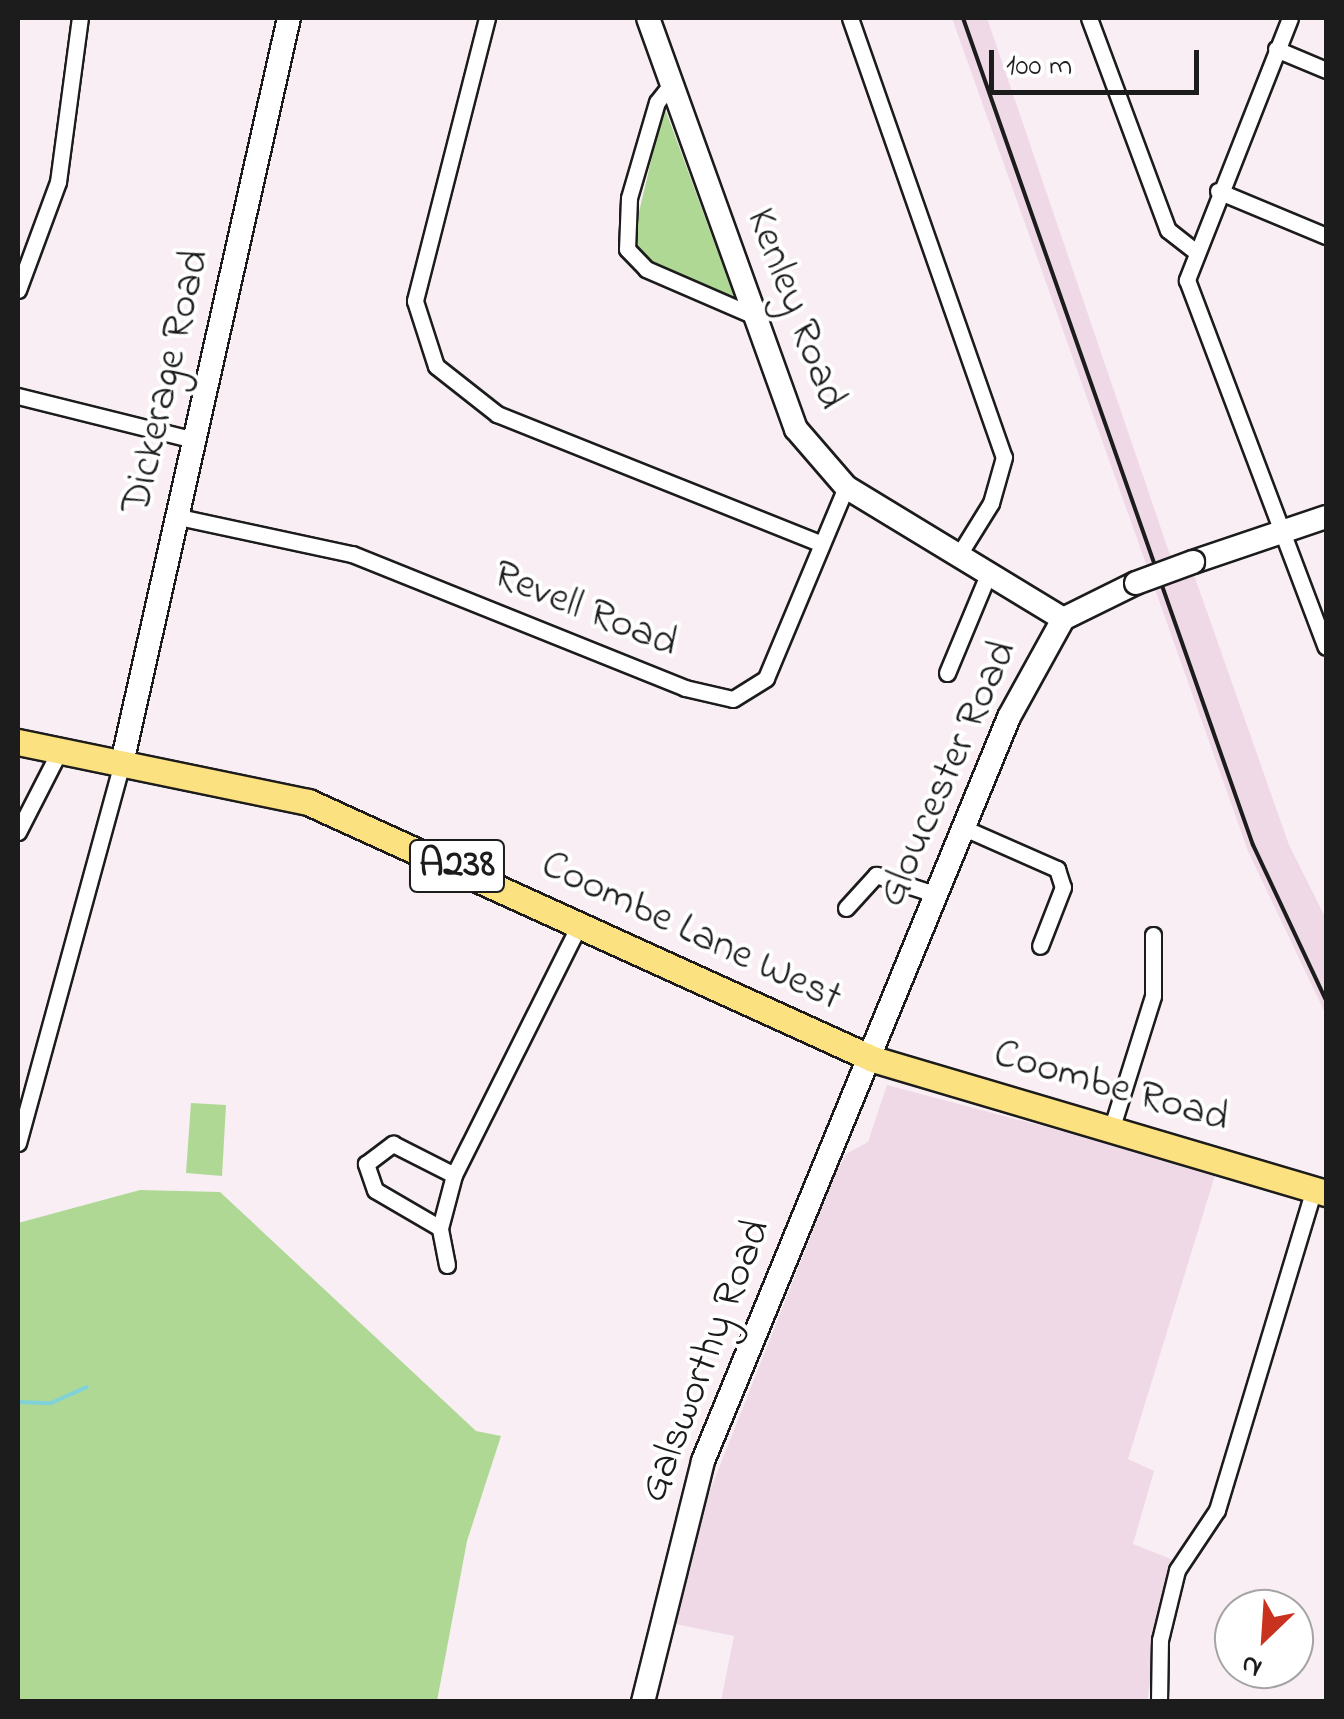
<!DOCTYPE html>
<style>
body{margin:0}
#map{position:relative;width:1344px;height:1719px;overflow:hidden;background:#f8eef4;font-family:"Indie Flower",sans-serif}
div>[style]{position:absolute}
.built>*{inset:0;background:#efd9e7}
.green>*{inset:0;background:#b0d895}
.stream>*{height:4px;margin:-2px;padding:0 2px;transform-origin:2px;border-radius:2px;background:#80d2d6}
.roads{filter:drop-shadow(2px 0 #1c1c1c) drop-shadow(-2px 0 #1c1c1c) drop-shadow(0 2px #1c1c1c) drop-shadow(0 -2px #1c1c1c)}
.street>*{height:15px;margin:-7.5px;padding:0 7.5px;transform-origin:7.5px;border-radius:7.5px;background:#fff}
.secondary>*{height:22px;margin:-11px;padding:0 11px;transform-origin:11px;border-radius:11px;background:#fff}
.primary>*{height:25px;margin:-12.5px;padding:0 12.5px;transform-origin:12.5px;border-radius:12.5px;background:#fbe180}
.rail>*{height:4px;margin:-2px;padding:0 2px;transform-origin:2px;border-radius:2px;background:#1c1c1c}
.bridges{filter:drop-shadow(2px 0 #1c1c1c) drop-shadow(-2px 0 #1c1c1c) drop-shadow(0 2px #1c1c1c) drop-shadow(0 -2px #1c1c1c)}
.secondary-bridge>*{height:22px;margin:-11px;padding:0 11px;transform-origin:11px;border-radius:11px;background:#fff}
span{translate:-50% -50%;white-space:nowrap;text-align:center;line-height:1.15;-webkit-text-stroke:8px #fff;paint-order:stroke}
.shield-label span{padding:2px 8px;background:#fff;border:2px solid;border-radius:8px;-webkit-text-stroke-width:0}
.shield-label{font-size:40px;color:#1c1c1c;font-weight:700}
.street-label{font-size:42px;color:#1c1c1c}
.frame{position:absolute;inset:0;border:20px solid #1c1c1c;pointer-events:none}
.north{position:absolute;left:1214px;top:1589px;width:100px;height:100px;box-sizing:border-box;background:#fff;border:2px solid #a4a4a4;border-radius:50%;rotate:205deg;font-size:28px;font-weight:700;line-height:40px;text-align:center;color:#1c1c1c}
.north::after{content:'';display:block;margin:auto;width:35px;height:45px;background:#c8321e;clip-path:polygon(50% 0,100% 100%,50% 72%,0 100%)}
.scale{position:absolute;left:989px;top:50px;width:210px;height:45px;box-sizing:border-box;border:5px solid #1c1c1c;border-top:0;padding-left:12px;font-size:30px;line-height:35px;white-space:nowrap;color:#1c1c1c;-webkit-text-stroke:8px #fff;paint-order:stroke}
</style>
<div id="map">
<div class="built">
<div style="clip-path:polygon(952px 18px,987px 18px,1170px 555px,1193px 572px,1289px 845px,1326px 919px,1326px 1015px,1248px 851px)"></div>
<div style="clip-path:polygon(887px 1085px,1216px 1172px,1128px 1459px,1154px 1471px,1133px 1544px,1171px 1559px,1147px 1701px,721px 1701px,734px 1636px,671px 1623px,698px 1521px,835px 1175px,846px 1154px,868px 1142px)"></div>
</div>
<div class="green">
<div style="clip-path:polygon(664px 106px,734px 296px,646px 265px,631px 246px)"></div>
<div style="clip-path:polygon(191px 1103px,226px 1105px,222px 1176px,186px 1173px)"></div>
<div style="clip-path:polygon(140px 1190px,220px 1192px,476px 1431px,501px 1436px,467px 1541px,437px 1701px,18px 1701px,18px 1223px)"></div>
</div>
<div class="stream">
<div style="left:18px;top:1402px;width:33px;rotate:2deg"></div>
<div style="left:51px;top:1403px;width:39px;rotate:-24deg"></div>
</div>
<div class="roads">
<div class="street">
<div style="left:487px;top:18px;width:292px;rotate:104.3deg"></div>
<div style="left:415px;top:301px;width:68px;rotate:72.1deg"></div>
<div style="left:436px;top:366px;width:78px;rotate:38.2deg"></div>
<div style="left:497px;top:414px;width:348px;rotate:21.8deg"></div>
<div style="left:850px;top:18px;width:465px;rotate:70.7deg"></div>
<div style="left:1004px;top:457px;width:48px;rotate:105.8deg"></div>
<div style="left:991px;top:503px;width:59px;rotate:121.8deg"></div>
<div style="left:1089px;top:18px;width:226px;rotate:69.6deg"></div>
<div style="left:1168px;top:230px;width:33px;rotate:38deg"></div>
<div style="left:1290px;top:18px;width:282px;rotate:111.5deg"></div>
<div style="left:1187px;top:280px;width:392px;rotate:69.3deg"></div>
<div style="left:1276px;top:49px;width:54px;rotate:22.8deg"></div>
<div style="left:672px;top:83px;width:24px;rotate:128deg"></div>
<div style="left:657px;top:102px;width:100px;rotate:106.3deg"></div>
<div style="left:629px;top:198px;width:51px;rotate:92.2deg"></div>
<div style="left:627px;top:249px;width:28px;rotate:46deg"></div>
<div style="left:646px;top:269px;width:121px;rotate:23.4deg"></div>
<div style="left:1218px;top:191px;width:117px;rotate:22.6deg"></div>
<div style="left:18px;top:290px;width:115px;rotate:-69.7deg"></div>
<div style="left:58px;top:182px;width:165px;rotate:-82.4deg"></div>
<div style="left:18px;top:396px;width:178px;rotate:14deg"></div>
<div style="left:174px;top:516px;width:182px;rotate:12.1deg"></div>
<div style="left:352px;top:554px;width:359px;rotate:21.9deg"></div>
<div style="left:685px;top:688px;width:49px;rotate:12.9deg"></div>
<div style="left:733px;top:699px;width:39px;rotate:-32deg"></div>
<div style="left:766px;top:678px;width:207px;rotate:-67.3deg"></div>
<div style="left:947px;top:673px;width:109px;rotate:-67.4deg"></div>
<div style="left:964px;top:828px;width:102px;rotate:23.8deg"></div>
<div style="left:1057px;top:869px;width:19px;rotate:72deg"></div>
<div style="left:1063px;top:887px;width:63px;rotate:111.3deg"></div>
<div style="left:18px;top:832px;width:92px;rotate:-62.9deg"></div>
<div style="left:846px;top:908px;width:45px;rotate:-47.7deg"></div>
<div style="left:876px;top:875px;width:62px;rotate:17.9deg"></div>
<div style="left:1111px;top:1130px;width:140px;rotate:-72.6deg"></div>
<div style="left:1153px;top:996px;width:61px;rotate:-90deg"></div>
<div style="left:18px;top:1143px;width:394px;rotate:-74.7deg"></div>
<div style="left:440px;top:1228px;width:75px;rotate:-149.7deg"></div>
<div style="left:375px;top:1190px;width:28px;rotate:-109deg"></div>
<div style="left:366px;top:1164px;width:34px;rotate:-37deg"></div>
<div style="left:393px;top:1144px;width:68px;rotate:26.9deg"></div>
<div style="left:447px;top:1265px;width:38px;rotate:-101deg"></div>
<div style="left:440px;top:1228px;width:55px;rotate:-75.2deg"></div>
<div style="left:454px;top:1175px;width:277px;rotate:-63.4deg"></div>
<div style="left:1159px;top:1702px;width:62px;rotate:-89.1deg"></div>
<div style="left:1160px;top:1640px;width:72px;rotate:-76.3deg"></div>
<div style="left:1177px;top:1570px;width:72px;rotate:-56.3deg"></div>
<div style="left:1217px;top:1510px;width:335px;rotate:-73.2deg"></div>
</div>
<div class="secondary">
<div style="left:648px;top:18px;width:437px;rotate:70.2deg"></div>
<div style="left:796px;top:429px;width:77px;rotate:49.2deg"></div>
<div style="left:846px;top:487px;width:254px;rotate:31.3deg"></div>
<div style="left:1193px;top:562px;width:140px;rotate:-18.7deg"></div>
<div style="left:122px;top:763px;width:763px;rotate:-77.37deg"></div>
<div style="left:643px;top:1702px;width:248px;rotate:-76deg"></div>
<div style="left:703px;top:1461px;width:804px;rotate:-67.64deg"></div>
<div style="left:1009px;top:717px;width:112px;rotate:-61.1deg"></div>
<div style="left:1063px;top:619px;width:81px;rotate:-26.3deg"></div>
</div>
<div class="primary">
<div style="left:18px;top:742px;width:296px;rotate:11.7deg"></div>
<div style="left:308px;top:802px;width:621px;rotate:24.46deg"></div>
<div style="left:873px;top:1059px;width:472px;rotate:16.5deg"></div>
</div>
</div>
<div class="rail">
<div style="left:963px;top:18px;width:876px;rotate:70.68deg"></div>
<div style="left:1253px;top:845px;width:171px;rotate:64.8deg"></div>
</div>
<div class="bridges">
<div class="secondary-bridge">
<div style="left:1136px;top:583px;width:61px;rotate:-20.2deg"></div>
</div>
</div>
<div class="shield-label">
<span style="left:457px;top:866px">A238</span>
</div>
<div class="street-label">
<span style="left:795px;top:309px;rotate:69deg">Kenley Road</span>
<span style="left:167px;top:382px;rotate:-77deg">Dickerage Road</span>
<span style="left:585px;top:610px;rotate:22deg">Revell Road</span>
<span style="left:948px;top:774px;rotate:-66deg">Gloucester Road</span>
<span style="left:691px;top:932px;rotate:25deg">Coombe Lane West</span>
<span style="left:1111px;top:1087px;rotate:16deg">Coombe Road</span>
<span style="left:706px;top:1361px;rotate:-69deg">Galsworthy Road</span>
</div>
<div class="frame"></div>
<div class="north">N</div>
<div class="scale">100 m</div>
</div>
